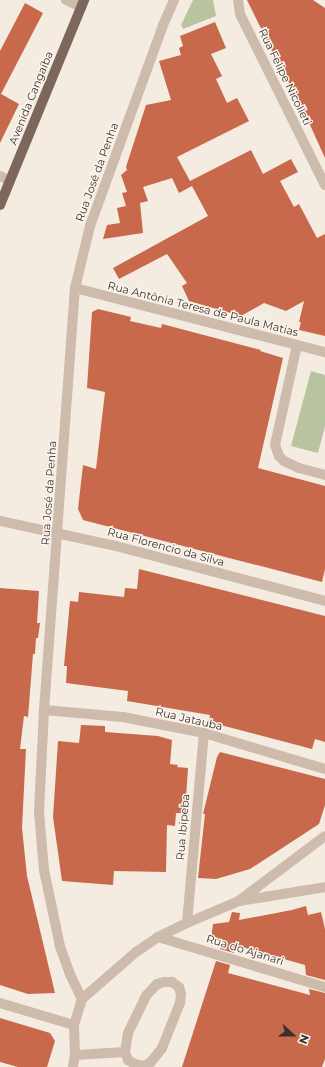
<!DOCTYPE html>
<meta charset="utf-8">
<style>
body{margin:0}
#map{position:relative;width:325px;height:1067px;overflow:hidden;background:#f4ebe1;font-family:Montserrat,sans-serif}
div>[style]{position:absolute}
.green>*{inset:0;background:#b8c4a0}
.building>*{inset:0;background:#c8694b}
.minor>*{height:10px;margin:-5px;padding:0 5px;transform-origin:5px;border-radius:5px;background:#cdbbac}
.major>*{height:10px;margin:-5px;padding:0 5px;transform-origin:5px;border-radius:5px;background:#7d675c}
span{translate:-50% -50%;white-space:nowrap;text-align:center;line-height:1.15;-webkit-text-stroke:3px #fbf5ee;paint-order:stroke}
.street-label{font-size:11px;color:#3b302b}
.north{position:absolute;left:273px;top:1015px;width:40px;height:40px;-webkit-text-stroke:3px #fbf5ee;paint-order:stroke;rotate:111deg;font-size:11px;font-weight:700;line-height:16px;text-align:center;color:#3b302b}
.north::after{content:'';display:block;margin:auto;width:14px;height:18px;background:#3b302b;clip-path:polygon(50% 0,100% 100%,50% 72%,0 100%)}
</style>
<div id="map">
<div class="green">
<div style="clip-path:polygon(193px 0,213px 0,216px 16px,183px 29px,181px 25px,183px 21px)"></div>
<div style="clip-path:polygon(311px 371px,325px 375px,325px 426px,318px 453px,291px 446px)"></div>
</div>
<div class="building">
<div style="clip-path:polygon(247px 0,313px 0,325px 8px,325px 158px,301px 105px,299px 106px)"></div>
<div style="clip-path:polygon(25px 3px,43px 13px,1px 94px,19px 104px,0 143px,0 51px)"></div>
<div style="clip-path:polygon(215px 22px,226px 48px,211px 54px,222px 76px,216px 79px,227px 103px,237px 98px,249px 121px,177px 157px,190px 181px,251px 150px,263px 174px,291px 159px,298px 172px,280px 181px,294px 207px,299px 204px,317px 238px,325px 234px,325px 336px,299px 330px,301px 322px,299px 322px,304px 301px,286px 311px,264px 303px,241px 316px,189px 301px,182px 286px,187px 283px,167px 254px,119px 279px,113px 268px,208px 216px,192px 186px,179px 193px,172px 178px,143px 187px,148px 201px,140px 203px,143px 233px,103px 239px,107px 225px,120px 223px,117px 208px,126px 206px,122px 193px,127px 192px,121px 175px,127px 170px,126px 167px,146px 105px,171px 100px,159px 61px,181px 55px,179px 48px,183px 46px,180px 36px)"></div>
<div style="clip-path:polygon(98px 309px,131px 317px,130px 321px,161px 328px,162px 324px,261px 350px,260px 351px,283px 358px,258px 468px,325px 486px,325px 569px,322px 582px,83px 520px,78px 509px,83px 465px,96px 469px,105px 392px,87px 388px,92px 312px)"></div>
<div style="clip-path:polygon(139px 569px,325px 616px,325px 742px,315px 739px,312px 749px,209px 722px,210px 715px,127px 701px,128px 691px,66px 683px,67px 666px,64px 666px,70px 601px,78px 602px,79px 592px,124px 597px,125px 588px,137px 589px)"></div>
<div style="clip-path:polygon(0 588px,39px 591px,37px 623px,40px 623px,38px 638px,36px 638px,35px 654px,33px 654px,28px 717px,24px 716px,20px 749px,26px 749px,22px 828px,27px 876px,55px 993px,28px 994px,0 985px)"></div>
<div style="clip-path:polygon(81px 725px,105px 726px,105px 732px,158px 736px,172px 740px,170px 764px,178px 765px,177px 767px,188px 768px,185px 813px,176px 813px,175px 826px,167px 825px,166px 872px,114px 871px,113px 885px,62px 881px,53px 817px,58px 741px,79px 743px)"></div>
<div style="clip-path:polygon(220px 752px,325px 779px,325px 805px,319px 824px,250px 869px,216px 879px,198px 878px,205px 814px,203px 814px,204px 810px,217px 757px)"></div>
<div style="clip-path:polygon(306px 906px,308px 915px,321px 912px,325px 929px,325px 980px,306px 975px,305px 965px,235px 945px,234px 953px,220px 949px,223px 942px,211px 938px,213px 924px,229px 922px,232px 912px,240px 913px,239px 920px,292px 910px)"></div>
<div style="clip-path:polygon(216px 961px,230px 965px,228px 973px,310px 995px,309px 989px,325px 993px,325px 1059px,322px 1067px,182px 1067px)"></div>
<div style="clip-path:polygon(0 1018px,50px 1033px,55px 1041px,47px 1067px,18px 1067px,0 1062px)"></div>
</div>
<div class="minor">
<div style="left:66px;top:0;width:17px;rotate:25deg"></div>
<div style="left:238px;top:0;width:14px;rotate:82deg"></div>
<div style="left:240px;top:14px;width:191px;rotate:63.6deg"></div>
<div style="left:0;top:176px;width:11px;rotate:27deg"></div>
<div style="left:75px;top:288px;width:258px;rotate:14.4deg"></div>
<div style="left:297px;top:345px;width:102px;rotate:102.4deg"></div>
<div style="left:275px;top:445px;width:12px;rotate:70deg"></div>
<div style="left:279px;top:456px;width:7px;rotate:45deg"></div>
<div style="left:284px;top:461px;width:17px;rotate:25deg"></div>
<div style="left:299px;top:468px;width:27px;rotate:15deg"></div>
<div style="left:0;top:521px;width:119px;rotate:12.2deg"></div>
<div style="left:116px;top:546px;width:216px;rotate:14.7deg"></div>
<div style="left:44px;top:710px;width:79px;rotate:5.1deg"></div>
<div style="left:123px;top:717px;width:83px;rotate:11.2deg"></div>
<div style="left:204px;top:733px;width:126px;rotate:16.6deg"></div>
<div style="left:240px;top:900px;width:106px;rotate:-37deg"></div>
<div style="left:187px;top:923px;width:191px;rotate:-84.9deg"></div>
<div style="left:158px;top:937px;width:174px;rotate:16.7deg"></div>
<div style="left:82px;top:999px;width:28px;rotate:-116deg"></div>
<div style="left:70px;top:974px;width:30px;rotate:-110deg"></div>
<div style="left:60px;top:946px;width:78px;rotate:-101.9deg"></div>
<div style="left:44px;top:870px;width:58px;rotate:-94.9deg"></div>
<div style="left:39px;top:812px;width:102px;rotate:-87.2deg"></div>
<div style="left:44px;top:710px;width:423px;rotate:-85.8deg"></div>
<div style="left:75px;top:288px;width:64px;rotate:-76.4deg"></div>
<div style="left:90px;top:226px;width:214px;rotate:-70deg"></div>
<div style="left:163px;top:25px;width:27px;rotate:-66deg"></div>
<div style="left:82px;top:999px;width:72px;rotate:-41deg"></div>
<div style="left:136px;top:952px;width:27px;rotate:-34deg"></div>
<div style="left:158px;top:937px;width:32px;rotate:-26deg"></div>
<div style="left:187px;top:923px;width:56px;rotate:-22.9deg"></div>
<div style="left:239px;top:901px;width:87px;rotate:-9.2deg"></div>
<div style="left:0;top:1003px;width:77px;rotate:16.6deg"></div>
<div style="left:75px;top:1055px;width:50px;rotate:-3.4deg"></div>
<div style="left:125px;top:1052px;width:9px;rotate:69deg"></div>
<div style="left:128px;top:1060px;width:8px;rotate:30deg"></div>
<div style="left:135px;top:1064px;width:8px;rotate:14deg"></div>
<div style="left:143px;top:1066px;width:8px;rotate:-23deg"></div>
<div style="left:150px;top:1063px;width:19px;rotate:-51deg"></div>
<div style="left:162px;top:1048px;width:48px;rotate:-68.2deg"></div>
<div style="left:180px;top:1003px;width:9px;rotate:-84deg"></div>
<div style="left:181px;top:994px;width:7px;rotate:-106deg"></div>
<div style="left:179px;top:987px;width:9px;rotate:-144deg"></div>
<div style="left:172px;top:982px;width:8px;rotate:180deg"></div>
<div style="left:164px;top:982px;width:7px;rotate:164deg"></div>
<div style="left:157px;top:984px;width:16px;rotate:133deg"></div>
<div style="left:146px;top:996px;width:41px;rotate:115.9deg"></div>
<div style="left:128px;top:1033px;width:19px;rotate:99deg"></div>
<div style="left:73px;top:1067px;width:12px;rotate:-81deg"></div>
<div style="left:75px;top:1055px;width:30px;rotate:-92deg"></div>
<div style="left:74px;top:1025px;width:27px;rotate:-73deg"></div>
</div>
<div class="major">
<div style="left:0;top:205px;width:222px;rotate:-67.7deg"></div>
</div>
<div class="street-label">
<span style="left:285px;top:77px;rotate:64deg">Rua Felipe Nicolleti</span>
<span style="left:31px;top:98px;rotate:-68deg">Avenida Cangaíba</span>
<span style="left:97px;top:172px;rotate:-70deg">Rua José da Penha</span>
<span style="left:203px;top:309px;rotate:14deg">Rua Antônia Teresa de Paula Matias</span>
<span style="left:49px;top:493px;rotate:-86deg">Rua José da Penha</span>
<span style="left:166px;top:547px;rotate:15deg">Rua Florencio da Silva</span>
<span style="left:189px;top:719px;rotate:13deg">Rua Jatauba</span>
<span style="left:183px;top:827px;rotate:-85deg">Rua Ibipeba</span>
<span style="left:245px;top:950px;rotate:17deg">Rua do Ajanari</span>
</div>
<div class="north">N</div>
</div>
